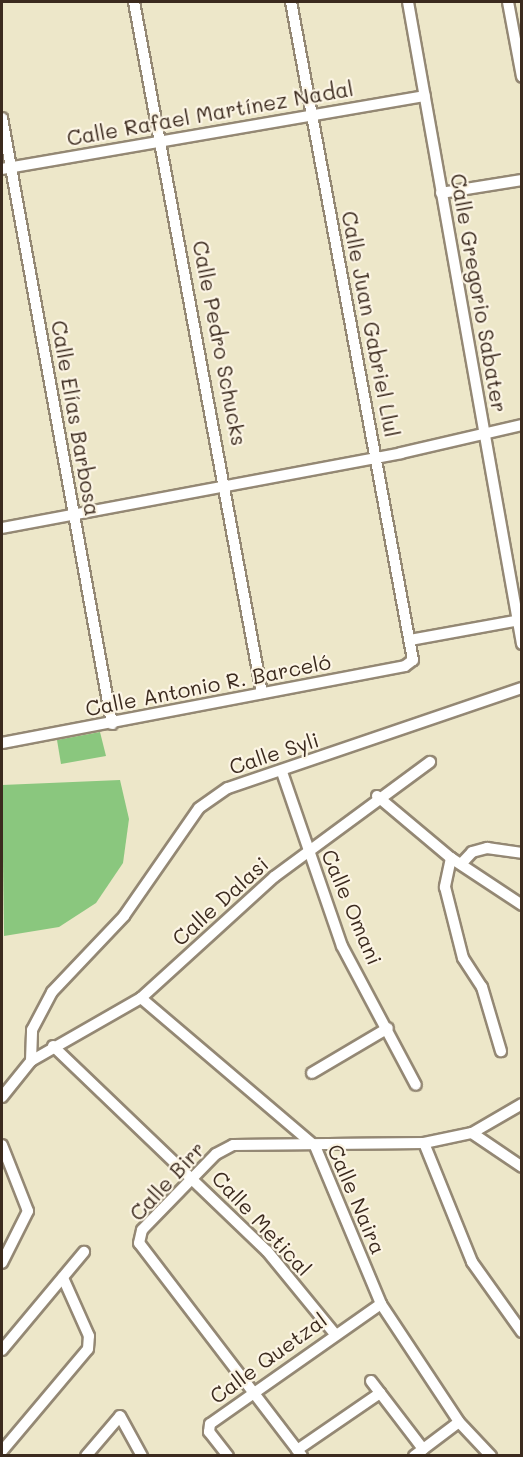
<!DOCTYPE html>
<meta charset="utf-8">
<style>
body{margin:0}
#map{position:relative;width:523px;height:1457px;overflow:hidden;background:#ede7c9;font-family:Mali,sans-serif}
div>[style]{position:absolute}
.green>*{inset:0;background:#8ac77e}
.roads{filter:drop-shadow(2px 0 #948874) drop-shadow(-2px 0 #948874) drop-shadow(0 2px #948874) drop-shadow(0 -2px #948874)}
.minor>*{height:10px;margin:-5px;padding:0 5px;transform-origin:5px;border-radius:5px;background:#fff}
span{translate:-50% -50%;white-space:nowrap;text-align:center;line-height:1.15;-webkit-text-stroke:4.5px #fcf5e5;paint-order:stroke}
.street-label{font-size:21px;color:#3b2a1e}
.frame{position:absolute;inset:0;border:3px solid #3b2a1e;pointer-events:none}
</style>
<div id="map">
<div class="green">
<div style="clip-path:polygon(100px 732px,106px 756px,61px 764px,57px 740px)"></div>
<div style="clip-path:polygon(120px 780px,129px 819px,123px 863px,96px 903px,59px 927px,4px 936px,2px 785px)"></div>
</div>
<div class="roads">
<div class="minor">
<div style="left:134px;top:2px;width:703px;rotate:79.51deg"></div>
<div style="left:408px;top:2px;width:652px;rotate:79.93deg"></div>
<div style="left:508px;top:2px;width:76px;rotate:79.4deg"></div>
<div style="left:2px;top:118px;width:616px;rotate:79.71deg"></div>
<div style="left:2px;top:169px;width:429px;rotate:-9.8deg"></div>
<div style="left:441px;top:193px;width:82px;rotate:-9.1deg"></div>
<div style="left:2px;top:528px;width:406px;rotate:-10.6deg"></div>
<div style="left:401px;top:453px;width:124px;rotate:-13deg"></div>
<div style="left:410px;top:640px;width:107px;rotate:-10.3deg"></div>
<div style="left:2px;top:743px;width:410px;rotate:-10.8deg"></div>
<div style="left:405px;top:666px;width:10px;rotate:-37deg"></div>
<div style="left:413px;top:660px;width:669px;rotate:-100.5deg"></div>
<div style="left:282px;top:772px;width:184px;rotate:71deg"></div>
<div style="left:342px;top:946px;width:157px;rotate:62deg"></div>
<div style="left:377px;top:796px;width:97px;rotate:40deg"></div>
<div style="left:451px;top:858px;width:85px;rotate:33.5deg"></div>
<div style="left:451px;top:858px;width:30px;rotate:102deg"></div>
<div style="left:445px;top:887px;width:73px;rotate:75.8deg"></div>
<div style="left:463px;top:958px;width:35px;rotate:57deg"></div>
<div style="left:482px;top:987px;width:67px;rotate:73.5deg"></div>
<div style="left:461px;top:864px;width:16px;rotate:-47deg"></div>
<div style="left:472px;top:852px;width:16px;rotate:-15deg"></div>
<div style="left:487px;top:848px;width:35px;rotate:8deg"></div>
<div style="left:141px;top:998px;width:228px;rotate:40.4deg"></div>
<div style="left:315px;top:1146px;width:171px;rotate:67.3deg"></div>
<div style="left:381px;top:1304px;width:141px;rotate:56.5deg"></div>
<div style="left:459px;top:1422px;width:47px;rotate:46.7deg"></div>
<div style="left:53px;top:1046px;width:296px;rotate:43.8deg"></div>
<div style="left:267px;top:1251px;width:106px;rotate:50.7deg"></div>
<div style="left:31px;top:1061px;width:31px;rotate:-88deg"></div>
<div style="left:32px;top:1030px;width:43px;rotate:-62.2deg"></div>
<div style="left:52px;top:992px;width:105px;rotate:-46.5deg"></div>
<div style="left:124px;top:916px;width:131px;rotate:-55.2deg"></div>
<div style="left:199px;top:808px;width:35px;rotate:-35deg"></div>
<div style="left:228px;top:788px;width:311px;rotate:-18.8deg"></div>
<div style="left:312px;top:1073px;width:88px;rotate:-30.6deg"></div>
<div style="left:2px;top:1097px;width:46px;rotate:-51.1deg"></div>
<div style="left:31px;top:1061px;width:127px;rotate:-29.8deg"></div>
<div style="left:141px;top:998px;width:180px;rotate:-42.3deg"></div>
<div style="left:274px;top:877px;width:194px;rotate:-36.4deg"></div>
<div style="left:472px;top:1133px;width:60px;rotate:34.2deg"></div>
<div style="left:424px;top:1143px;width:128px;rotate:68deg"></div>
<div style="left:472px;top:1262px;width:86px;rotate:54.5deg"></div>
<div style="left:2px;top:1145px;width:71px;rotate:68.5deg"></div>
<div style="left:28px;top:1211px;width:58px;rotate:116.6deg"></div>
<div style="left:2px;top:1350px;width:128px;rotate:-50.1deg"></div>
<div style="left:371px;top:1381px;width:86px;rotate:52.6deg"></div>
<div style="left:297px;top:1450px;width:101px;rotate:-34.5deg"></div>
<div style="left:2px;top:1451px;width:133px;rotate:-49.9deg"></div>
<div style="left:88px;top:1349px;width:13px;rotate:-86deg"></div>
<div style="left:89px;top:1336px;width:64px;rotate:-114.1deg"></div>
<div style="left:86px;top:1456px;width:52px;rotate:-49.6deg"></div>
<div style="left:120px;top:1416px;width:46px;rotate:61.2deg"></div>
<div style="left:228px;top:1456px;width:31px;rotate:-128deg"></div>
<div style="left:209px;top:1432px;width:8px;rotate:-83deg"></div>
<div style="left:210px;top:1424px;width:209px;rotate:-35.1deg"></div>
<div style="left:302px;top:1456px;width:268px;rotate:-127.4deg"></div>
<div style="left:139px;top:1243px;width:13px;rotate:-77deg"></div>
<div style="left:142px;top:1230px;width:106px;rotate:-45.8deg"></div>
<div style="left:216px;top:1154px;width:19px;rotate:-28deg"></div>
<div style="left:233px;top:1145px;width:191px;rotate:-0.6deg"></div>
<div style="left:424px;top:1143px;width:49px;rotate:-11.8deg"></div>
<div style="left:472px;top:1133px;width:58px;rotate:-30.1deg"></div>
<div style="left:414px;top:1456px;width:56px;rotate:-37.1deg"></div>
</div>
</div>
<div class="street-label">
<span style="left:210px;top:113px;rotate:-10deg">Calle Rafael Martínez Nadal</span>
<span style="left:479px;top:293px;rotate:80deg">Calle Gregorio Sabater</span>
<span style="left:371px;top:324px;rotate:79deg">Calle Juan Gabriel Llul</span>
<span style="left:220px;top:343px;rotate:79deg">Calle Pedro Schucks</span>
<span style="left:76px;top:418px;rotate:80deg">Calle Elías Barbosa</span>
<span style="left:208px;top:685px;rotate:-11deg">Calle Antonio R. Barceló</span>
<span style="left:274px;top:753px;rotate:-18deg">Calle Syli</span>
<span style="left:220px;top:901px;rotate:-42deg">Calle Dalasi</span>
<span style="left:352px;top:907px;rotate:67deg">Calle Omani</span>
<span style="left:167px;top:1181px;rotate:-47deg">Calle Birr</span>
<span style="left:357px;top:1199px;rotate:67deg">Calle Naira</span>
<span style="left:262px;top:1223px;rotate:47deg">Calle Metical</span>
<span style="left:268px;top:1358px;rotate:-36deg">Calle Quetzal</span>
</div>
<div class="frame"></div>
</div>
